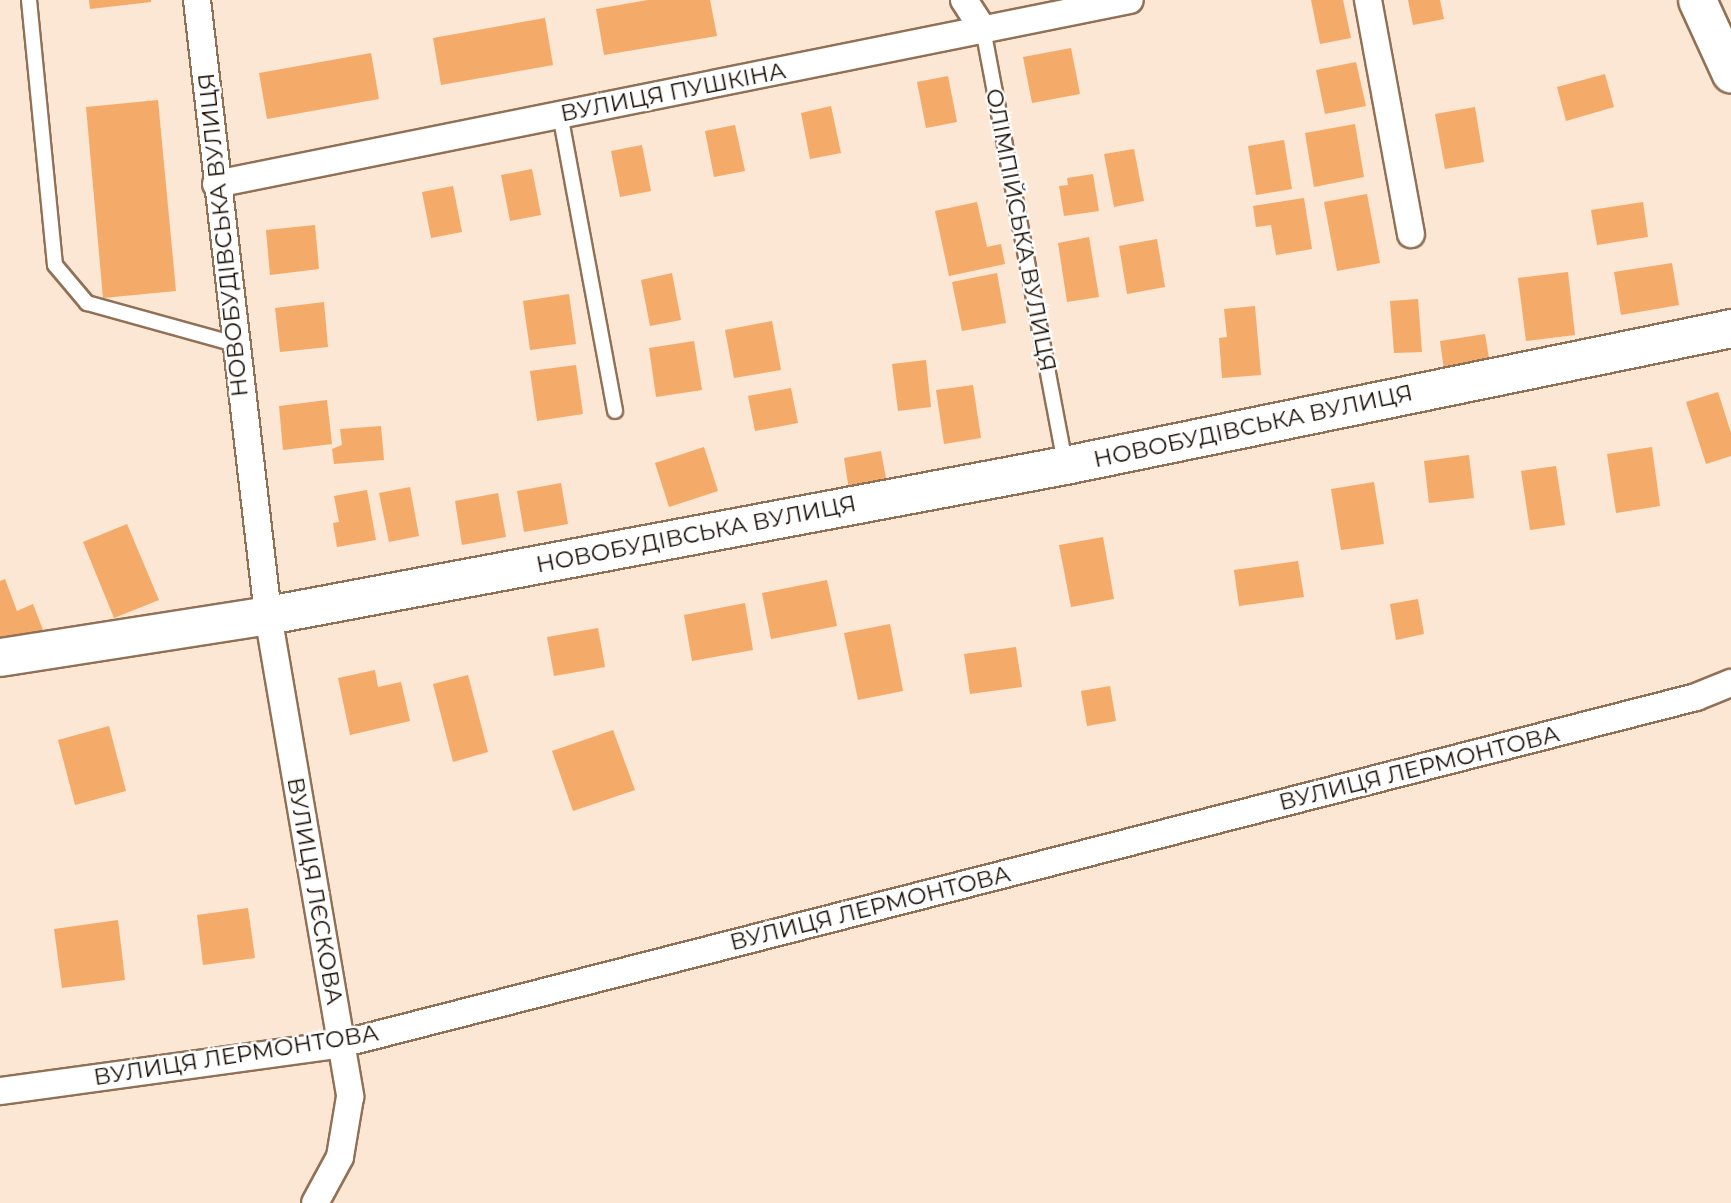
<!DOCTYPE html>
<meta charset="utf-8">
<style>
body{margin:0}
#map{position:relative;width:1731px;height:1203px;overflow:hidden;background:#fce6d4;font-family:Montserrat,sans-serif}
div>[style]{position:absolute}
.building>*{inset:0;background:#f4aa68}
.roads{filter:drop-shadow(2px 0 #917156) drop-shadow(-2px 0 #917156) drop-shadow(0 2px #917156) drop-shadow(0 -2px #917156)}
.lane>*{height:14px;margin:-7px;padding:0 7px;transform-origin:7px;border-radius:7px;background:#fff}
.street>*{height:26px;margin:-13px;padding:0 13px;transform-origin:13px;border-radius:13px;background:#fff}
.secondary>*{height:37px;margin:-18.5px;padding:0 18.5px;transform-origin:18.5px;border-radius:18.5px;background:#fff}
span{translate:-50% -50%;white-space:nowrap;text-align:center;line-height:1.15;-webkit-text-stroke:5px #fff;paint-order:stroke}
.street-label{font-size:23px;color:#1a0e04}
</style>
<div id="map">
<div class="building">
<div style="clip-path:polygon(89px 0,151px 0,151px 2px,90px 9px)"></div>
<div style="clip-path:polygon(648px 0,710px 0,717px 36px,604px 55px,596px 9px)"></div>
<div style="clip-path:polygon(1311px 0,1343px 0,1351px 38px,1320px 44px)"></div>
<div style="clip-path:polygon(1408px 0,1440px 0,1444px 19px,1413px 25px)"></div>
<div style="clip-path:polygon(545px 18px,553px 65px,441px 85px,433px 38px)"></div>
<div style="clip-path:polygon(1071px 48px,1080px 94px,1032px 103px,1023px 57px)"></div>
<div style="clip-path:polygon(371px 53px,379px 99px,267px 119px,259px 73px)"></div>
<div style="clip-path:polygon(1356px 62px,1366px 106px,1325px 114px,1316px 70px)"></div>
<div style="clip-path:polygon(1605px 74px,1614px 107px,1566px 121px,1557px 87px)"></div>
<div style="clip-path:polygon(948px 76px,957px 122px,926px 128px,917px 82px)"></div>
<div style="clip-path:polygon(158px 100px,176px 291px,103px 298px,86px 107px)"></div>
<div style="clip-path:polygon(831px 106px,841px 153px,810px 159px,801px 113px)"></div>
<div style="clip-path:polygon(1475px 107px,1484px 162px,1445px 169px,1435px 114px)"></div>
<div style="clip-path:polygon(1355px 124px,1364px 177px,1314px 187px,1305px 133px)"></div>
<div style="clip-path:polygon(735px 125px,745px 171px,714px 177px,705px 131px)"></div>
<div style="clip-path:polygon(1284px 140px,1292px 189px,1256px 195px,1248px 146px)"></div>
<div style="clip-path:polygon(642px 145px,651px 191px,620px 197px,611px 151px)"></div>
<div style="clip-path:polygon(1134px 149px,1144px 201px,1114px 207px,1104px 154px)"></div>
<div style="clip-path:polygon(532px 169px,541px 215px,510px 221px,501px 175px)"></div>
<div style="clip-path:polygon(1093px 174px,1099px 211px,1064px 216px,1059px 186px,1068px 185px,1067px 178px)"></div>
<div style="clip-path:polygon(453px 186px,462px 232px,431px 238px,422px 192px)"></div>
<div style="clip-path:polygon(1367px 194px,1380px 263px,1337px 271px,1324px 202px)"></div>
<div style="clip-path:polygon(1304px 198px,1312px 249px,1276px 255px,1271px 225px,1256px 227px,1253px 206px)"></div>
<div style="clip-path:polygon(977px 202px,987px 247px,1001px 244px,1005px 264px,949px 276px,935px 211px)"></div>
<div style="clip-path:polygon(1643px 202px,1648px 237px,1597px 245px,1591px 210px)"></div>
<div style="clip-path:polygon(315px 225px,319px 269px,270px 275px,266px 230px)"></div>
<div style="clip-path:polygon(1089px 237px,1099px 297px,1067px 302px,1058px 243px)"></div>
<div style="clip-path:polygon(1157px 239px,1165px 287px,1127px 294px,1119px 246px)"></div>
<div style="clip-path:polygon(1672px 263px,1679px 305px,1621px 315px,1614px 272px)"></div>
<div style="clip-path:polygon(1568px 272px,1575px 335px,1526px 341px,1518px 278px)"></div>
<div style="clip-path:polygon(672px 273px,681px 320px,650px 326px,641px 280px)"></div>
<div style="clip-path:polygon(997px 273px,1006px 323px,962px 331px,952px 282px)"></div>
<div style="clip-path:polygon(569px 294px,576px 344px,530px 350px,523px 301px)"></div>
<div style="clip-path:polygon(1418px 299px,1422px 352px,1394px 353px,1390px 301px)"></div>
<div style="clip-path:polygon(324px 302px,328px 347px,280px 352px,275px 308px)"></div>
<div style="clip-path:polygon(1255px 306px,1261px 375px,1222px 378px,1219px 338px,1227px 337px,1224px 309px)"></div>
<div style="clip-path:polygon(772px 321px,781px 370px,734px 378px,725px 330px)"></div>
<div style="clip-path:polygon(1485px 334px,1491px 370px,1445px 377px,1440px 341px)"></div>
<div style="clip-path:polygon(694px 341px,702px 390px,656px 397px,649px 348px)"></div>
<div style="clip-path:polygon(926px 360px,931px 407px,898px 411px,892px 364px)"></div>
<div style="clip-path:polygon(576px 365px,583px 414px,537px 421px,530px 371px)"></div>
<div style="clip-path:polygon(973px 385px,981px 438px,944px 444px,936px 390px)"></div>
<div style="clip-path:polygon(791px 388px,798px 423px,755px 431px,748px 396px)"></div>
<div style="clip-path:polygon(1718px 392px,1731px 433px,1731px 456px,1706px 464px,1686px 402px)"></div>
<div style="clip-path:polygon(327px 400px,332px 444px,283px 450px,279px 406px)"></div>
<div style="clip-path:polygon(381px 426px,384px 460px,334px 464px,332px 449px,342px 445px,340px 429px)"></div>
<div style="clip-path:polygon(704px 447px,718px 491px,669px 507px,655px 463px)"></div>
<div style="clip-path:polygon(1652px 447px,1660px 506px,1616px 513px,1607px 454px)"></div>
<div style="clip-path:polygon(881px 451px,887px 484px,849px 490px,844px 458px)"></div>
<div style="clip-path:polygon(1469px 455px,1474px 498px,1429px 503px,1424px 461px)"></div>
<div style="clip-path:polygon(1556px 466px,1565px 525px,1530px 530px,1521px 471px)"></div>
<div style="clip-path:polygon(1374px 482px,1384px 544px,1341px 550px,1331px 489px)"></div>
<div style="clip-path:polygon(561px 483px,568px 524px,524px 532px,517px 491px)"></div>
<div style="clip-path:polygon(410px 487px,419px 536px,389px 542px,379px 493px)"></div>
<div style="clip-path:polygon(367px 490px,376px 540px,337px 547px,333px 523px,339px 522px,334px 496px)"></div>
<div style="clip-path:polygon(498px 493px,506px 537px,462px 545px,455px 501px)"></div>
<div style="clip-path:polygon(127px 524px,159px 600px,114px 618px,83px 542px)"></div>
<div style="clip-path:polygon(1103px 537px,1114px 599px,1071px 607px,1059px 545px)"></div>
<div style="clip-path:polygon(1298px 561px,1304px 597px,1239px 606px,1234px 570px)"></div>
<div style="clip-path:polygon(5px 579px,17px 611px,33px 604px,48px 643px,0 639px,0 581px)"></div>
<div style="clip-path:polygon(827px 580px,837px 626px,771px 639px,762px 593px)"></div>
<div style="clip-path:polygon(1418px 599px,1424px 634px,1396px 640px,1390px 604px)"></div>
<div style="clip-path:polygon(745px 603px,753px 650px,692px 661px,684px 615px)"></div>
<div style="clip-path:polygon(890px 624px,903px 691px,858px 700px,844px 633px)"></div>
<div style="clip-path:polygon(598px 628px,605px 667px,554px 676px,547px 637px)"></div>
<div style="clip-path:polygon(1016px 647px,1022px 687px,970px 694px,964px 654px)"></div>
<div style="clip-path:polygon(375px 670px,378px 687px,401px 682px,410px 721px,350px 735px,338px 678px)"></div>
<div style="clip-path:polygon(468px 675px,488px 752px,453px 762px,433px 684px)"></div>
<div style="clip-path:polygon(1110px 686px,1116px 721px,1087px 726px,1081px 691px)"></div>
<div style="clip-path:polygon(109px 726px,126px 791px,75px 805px,58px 740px)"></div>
<div style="clip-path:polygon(613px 730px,635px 790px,573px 811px,552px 751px)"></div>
<div style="clip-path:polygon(248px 908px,255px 958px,203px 965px,197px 915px)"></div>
<div style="clip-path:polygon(118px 920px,125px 980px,62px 988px,54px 929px)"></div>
</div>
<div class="roads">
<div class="lane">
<div style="left:29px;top:0;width:266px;rotate:84.4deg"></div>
<div style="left:55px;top:265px;width:50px;rotate:49.9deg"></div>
<div style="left:87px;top:303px;width:154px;rotate:15.5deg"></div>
<div style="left:983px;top:29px;width:444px;rotate:79.3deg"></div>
<div style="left:560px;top:114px;width:302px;rotate:79.5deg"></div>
</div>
<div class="street">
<div style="left:197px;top:0;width:619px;rotate:83.41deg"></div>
<div style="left:268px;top:615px;width:489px;rotate:80.3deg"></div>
<div style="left:350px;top:1097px;width:61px;rotate:99.5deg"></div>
<div style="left:340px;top:1157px;width:52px;rotate:118.5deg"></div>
<div style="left:964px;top:0;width:35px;rotate:57deg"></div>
<div style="left:1368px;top:0;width:238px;rotate:79.6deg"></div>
<div style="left:216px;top:184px;width:932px;rotate:-11.38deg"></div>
<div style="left:0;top:1091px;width:344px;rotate:-7.8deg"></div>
<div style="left:341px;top:1044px;width:1399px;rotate:-14.36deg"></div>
<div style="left:1696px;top:697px;width:38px;rotate:-22deg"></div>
</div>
<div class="secondary">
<div style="left:1697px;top:0;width:81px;rotate:65.3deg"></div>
<div style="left:0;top:657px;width:271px;rotate:-8.9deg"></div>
<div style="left:268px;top:615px;width:811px;rotate:-10.66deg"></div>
<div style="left:1065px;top:465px;width:680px;rotate:-11.62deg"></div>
</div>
</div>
<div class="street-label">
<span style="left:673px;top:92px;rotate:-11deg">ВУЛИЦЯ ПУШКІНА</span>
<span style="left:1021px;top:230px;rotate:79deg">ОЛІМПІЙСЬКА ВУЛИЦЯ</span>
<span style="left:223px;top:235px;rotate:-96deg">НОВОБУДІВСЬКА ВУЛИЦЯ</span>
<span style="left:1253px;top:426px;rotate:-12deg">НОВОБУДІВСЬКА ВУЛИЦЯ</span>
<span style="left:696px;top:534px;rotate:-11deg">НОВОБУДІВСЬКА ВУЛИЦЯ</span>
<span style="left:1419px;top:768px;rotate:-14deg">ВУЛИЦЯ ЛЕРМОНТОВА</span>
<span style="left:315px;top:891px;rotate:80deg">ВУЛИЦЯ ЛЄСКОВА</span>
<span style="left:870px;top:908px;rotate:-14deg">ВУЛИЦЯ ЛЕРМОНТОВА</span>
<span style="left:236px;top:1055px;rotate:-9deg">ВУЛИЦЯ ЛЕРМОНТОВА</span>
</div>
</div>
